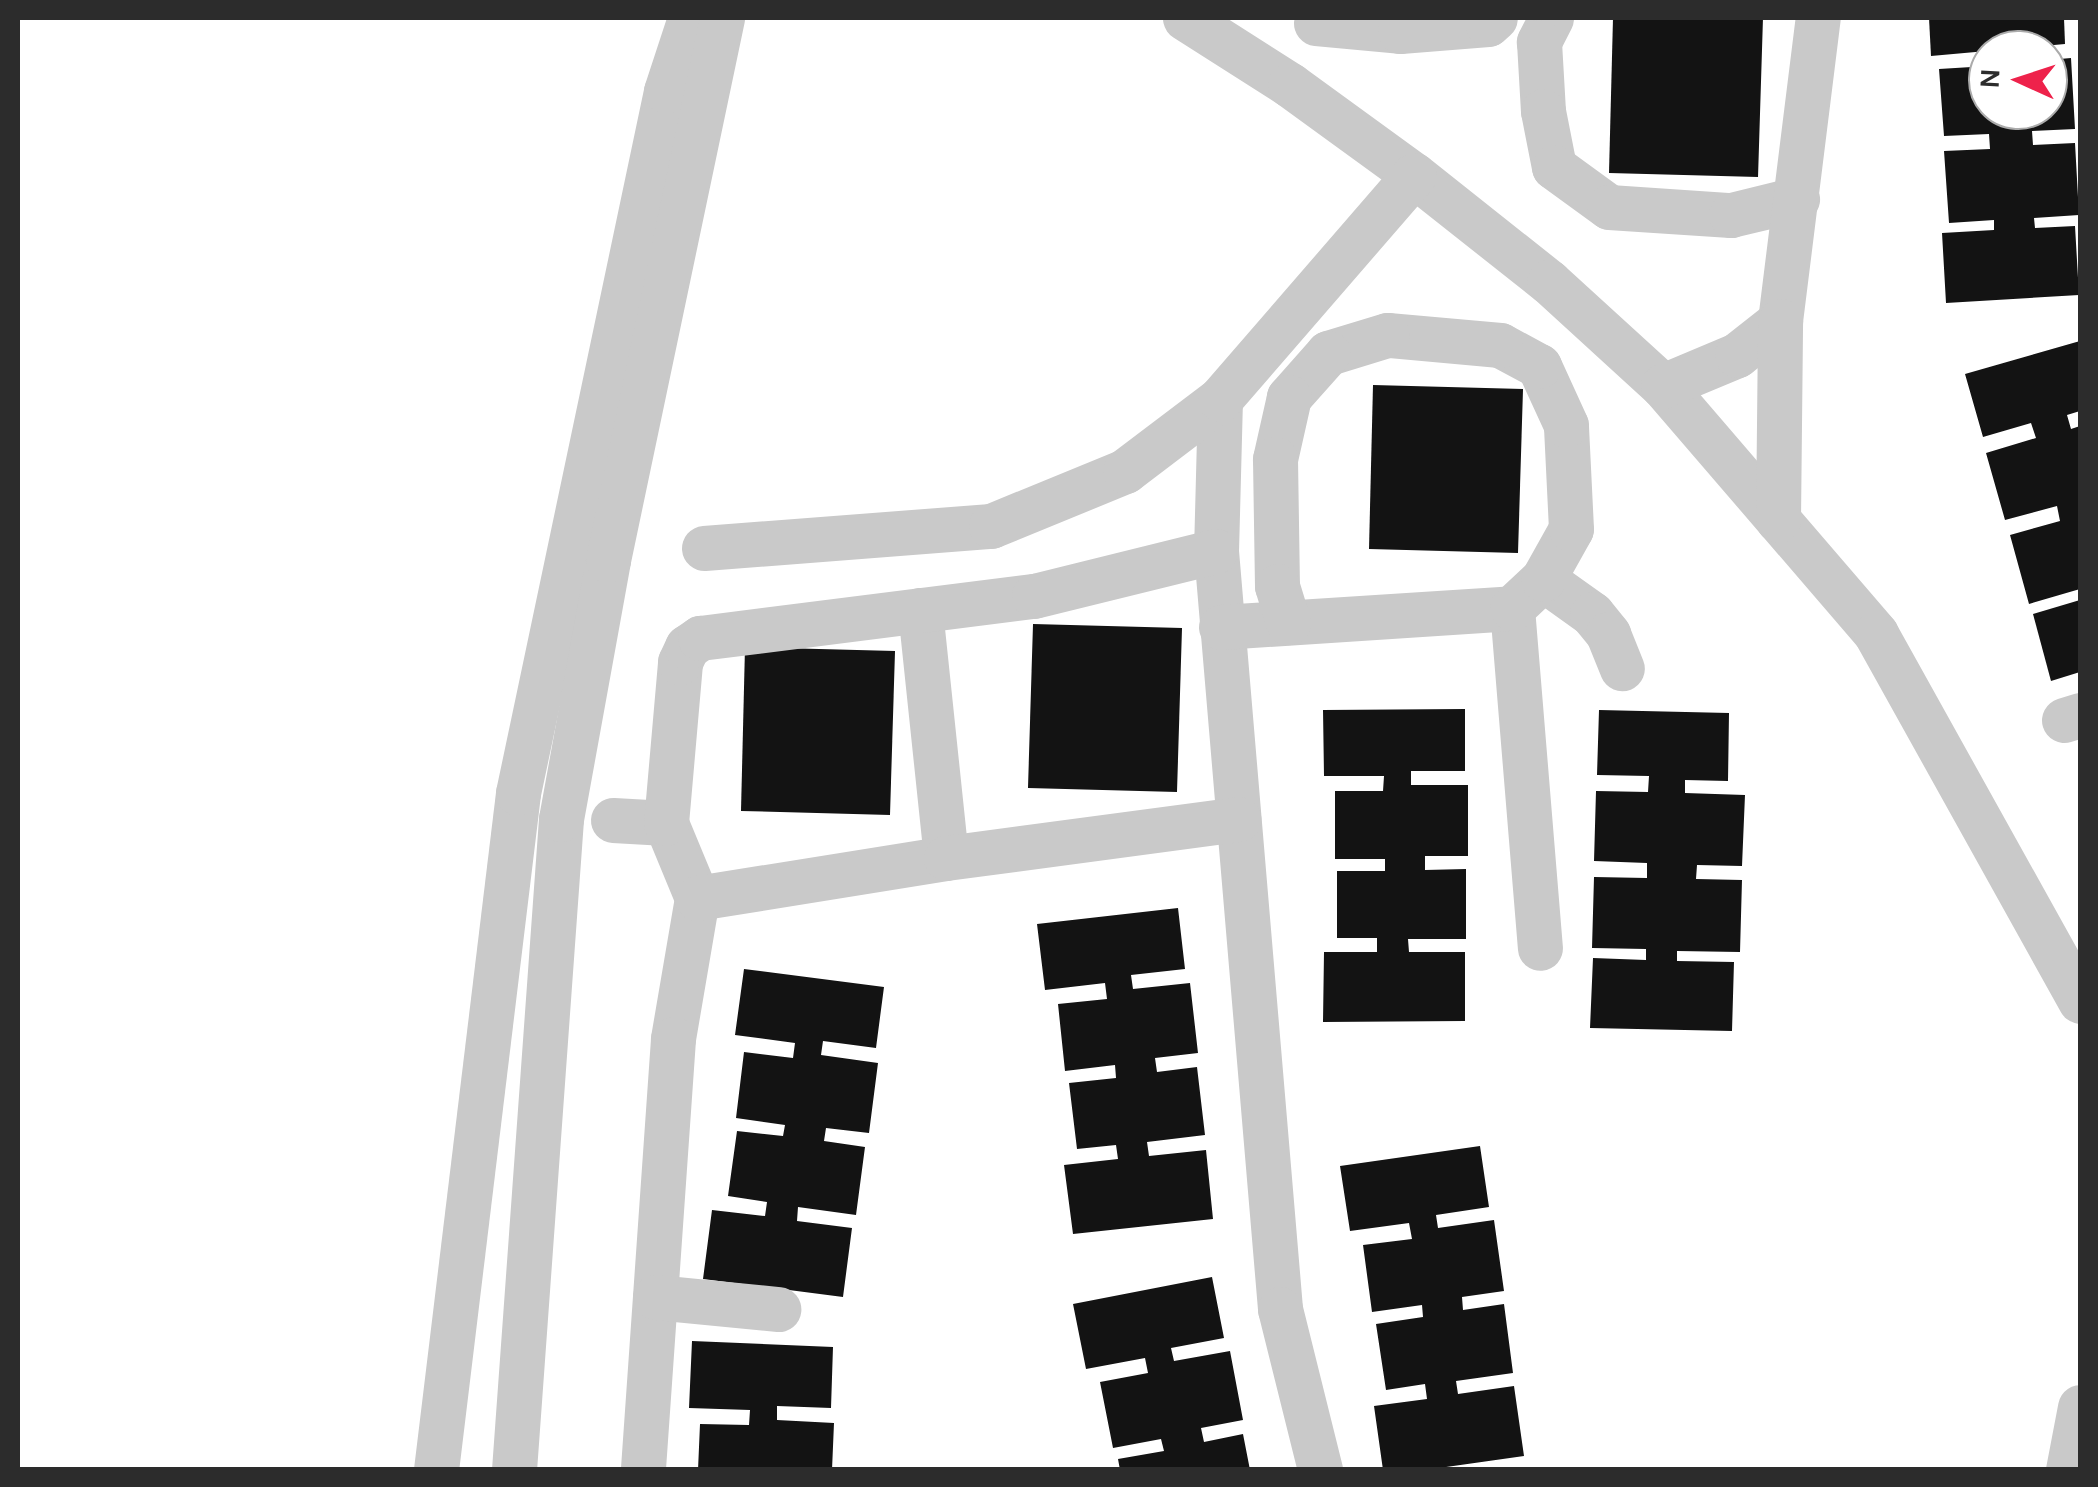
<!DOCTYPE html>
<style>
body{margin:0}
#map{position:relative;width:2098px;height:1487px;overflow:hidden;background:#fff;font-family:Karla,sans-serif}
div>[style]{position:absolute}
.building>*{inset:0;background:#131313}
.street>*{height:45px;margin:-22.5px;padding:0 22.5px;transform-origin:22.5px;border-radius:22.5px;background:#c9c9c9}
span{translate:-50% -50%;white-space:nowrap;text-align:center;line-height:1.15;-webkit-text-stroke:10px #fff;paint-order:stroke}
.frame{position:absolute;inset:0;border:20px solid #2c2c2c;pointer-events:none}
.north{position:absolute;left:1968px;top:30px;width:100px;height:100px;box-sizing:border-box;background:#fff;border:2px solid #ababab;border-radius:50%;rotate:273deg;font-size:28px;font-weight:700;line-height:40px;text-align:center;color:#2c2c2c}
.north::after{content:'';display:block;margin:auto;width:35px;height:45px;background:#ee224b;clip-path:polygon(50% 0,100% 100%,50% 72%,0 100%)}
</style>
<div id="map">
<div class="building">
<div style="clip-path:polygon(1613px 18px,1763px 18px,1758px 177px,1609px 173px)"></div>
<div style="clip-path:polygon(1929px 18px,2064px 18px,2065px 44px,1931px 56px)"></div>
<div style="clip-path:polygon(2071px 58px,2075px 129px,2032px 131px,2033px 145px,2075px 143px,2079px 215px,2034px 218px,2035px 228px,2075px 226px,2079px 295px,1946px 303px,1942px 233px,1994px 230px,1994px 220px,1949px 223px,1944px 151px,1990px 149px,1989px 134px,1944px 136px,1939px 69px,1988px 66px,1988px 110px,2048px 110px,2048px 60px)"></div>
<div style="clip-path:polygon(2080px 341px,2080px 411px,2067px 415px,2071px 429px,2080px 426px,2080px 589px,2029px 604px,2010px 535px,2060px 521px,2057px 506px,2005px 520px,1986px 453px,2036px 438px,2031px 423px,1983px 437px,1965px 374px)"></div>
<div style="clip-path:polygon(1373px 385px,1523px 389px,1518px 553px,1369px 549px)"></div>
<div style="clip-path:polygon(2080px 600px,2080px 672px,2051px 681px,2033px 614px)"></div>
<div style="clip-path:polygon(1033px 624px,1182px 628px,1177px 792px,1028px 788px)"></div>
<div style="clip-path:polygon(745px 647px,895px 651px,890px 815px,741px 811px)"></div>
<div style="clip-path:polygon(1465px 709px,1465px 771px,1411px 771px,1411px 785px,1468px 785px,1468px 856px,1425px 856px,1425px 870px,1466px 869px,1466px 939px,1408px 939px,1409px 952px,1465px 952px,1465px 1021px,1323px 1022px,1324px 952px,1377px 952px,1377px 938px,1337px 938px,1337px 871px,1385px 871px,1385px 859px,1335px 859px,1335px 791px,1383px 791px,1384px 776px,1324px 776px,1323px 710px)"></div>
<div style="clip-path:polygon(1599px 710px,1729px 713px,1728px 781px,1685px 780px,1685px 793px,1745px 795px,1742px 866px,1697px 865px,1696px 879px,1742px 880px,1740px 952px,1677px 951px,1677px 961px,1734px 962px,1732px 1031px,1590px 1028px,1593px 958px,1646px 960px,1646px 949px,1592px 948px,1594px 877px,1647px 878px,1647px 863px,1594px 861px,1596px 791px,1648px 792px,1649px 776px,1597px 775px)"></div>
<div style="clip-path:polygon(1178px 908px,1185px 969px,1131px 975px,1133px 989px,1190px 983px,1198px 1053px,1155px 1058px,1157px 1072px,1197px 1067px,1205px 1135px,1147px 1142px,1149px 1156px,1206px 1150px,1213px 1219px,1073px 1234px,1064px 1165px,1118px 1159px,1116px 1145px,1077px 1149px,1069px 1083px,1116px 1078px,1115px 1065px,1065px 1071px,1058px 1004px,1107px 999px,1105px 983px,1045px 990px,1037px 924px)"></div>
<div style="clip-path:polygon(744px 969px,884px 987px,876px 1048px,823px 1041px,821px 1055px,878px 1063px,869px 1133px,826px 1128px,824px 1141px,865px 1147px,856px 1215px,798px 1207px,797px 1221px,852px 1228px,843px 1297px,703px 1279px,712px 1210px,765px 1216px,767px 1202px,728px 1196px,737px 1131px,783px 1136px,785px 1125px,736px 1118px,744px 1052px,793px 1058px,795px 1043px,735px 1035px)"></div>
<div style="clip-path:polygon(1480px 1146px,1489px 1207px,1436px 1215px,1438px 1228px,1494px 1220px,1504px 1291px,1462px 1297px,1463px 1310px,1504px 1304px,1513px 1373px,1456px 1381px,1458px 1394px,1514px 1386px,1524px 1456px,1425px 1470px,1383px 1470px,1374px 1406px,1427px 1399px,1425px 1384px,1386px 1390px,1376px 1324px,1423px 1317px,1422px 1305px,1372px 1312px,1363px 1245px,1412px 1239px,1409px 1223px,1350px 1231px,1340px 1166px)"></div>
<div style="clip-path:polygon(1212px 1277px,1224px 1338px,1171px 1348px,1174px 1361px,1230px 1351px,1243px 1420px,1201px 1428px,1204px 1442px,1243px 1434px,1250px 1470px,1120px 1470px,1118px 1459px,1164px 1451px,1161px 1439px,1113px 1448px,1100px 1382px,1148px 1373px,1145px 1358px,1086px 1369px,1073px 1304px)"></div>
<div style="clip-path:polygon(692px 1341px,833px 1347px,831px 1408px,777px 1406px,777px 1420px,834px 1423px,832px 1470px,698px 1470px,700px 1424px,749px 1425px,750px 1410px,689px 1408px)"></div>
</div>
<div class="street">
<div style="left:1185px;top:18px;width:125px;rotate:32.5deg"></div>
<div style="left:1290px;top:85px;width:153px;rotate:36deg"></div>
<div style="left:1414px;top:175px;width:172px;rotate:38.4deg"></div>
<div style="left:1549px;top:282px;width:154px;rotate:42.4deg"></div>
<div style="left:1663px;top:386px;width:327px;rotate:49.3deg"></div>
<div style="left:1876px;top:634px;width:420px;rotate:60.9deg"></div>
<div style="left:1551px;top:18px;width:27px;rotate:117deg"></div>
<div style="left:1539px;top:42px;width:69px;rotate:86.7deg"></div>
<div style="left:1543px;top:111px;width:57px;rotate:78.9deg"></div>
<div style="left:1554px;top:167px;width:68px;rotate:36deg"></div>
<div style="left:1609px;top:207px;width:122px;rotate:3.8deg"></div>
<div style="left:1731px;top:215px;width:68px;rotate:-13.6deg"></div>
<div style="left:1316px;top:23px;width:84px;rotate:5.4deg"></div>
<div style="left:1400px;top:31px;width:88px;rotate:-4.5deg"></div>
<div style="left:1488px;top:24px;width:9px;rotate:-41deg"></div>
<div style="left:1663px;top:386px;width:80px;rotate:-22.7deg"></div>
<div style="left:1737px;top:355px;width:55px;rotate:-38.3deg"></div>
<div style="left:1780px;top:321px;width:305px;rotate:-82.9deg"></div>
<div style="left:1220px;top:399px;width:152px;rotate:91.5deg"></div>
<div style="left:1216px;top:551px;width:761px;rotate:85.17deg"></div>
<div style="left:1280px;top:1309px;width:166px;rotate:76deg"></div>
<div style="left:1778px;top:520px;width:199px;rotate:-89.4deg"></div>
<div style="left:704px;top:548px;width:288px;rotate:-4.4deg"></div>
<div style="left:991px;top:526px;width:145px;rotate:-22.3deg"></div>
<div style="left:1125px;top:471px;width:119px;rotate:-37.2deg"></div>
<div style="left:1220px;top:399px;width:296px;rotate:-49.1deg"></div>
<div style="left:1543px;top:579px;width:60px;rotate:35.5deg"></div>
<div style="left:1592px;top:614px;width:26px;rotate:51deg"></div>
<div style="left:1608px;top:634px;width:37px;rotate:68deg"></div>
<div style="left:1512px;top:608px;width:341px;rotate:85.3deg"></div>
<div style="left:920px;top:610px;width:249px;rotate:84deg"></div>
<div style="left:1221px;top:627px;width:292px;rotate:-3.7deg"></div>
<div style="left:1512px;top:608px;width:42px;rotate:-43.1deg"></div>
<div style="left:1543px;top:579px;width:57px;rotate:-60.8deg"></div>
<div style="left:1571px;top:529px;width:104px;rotate:-92.8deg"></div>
<div style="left:1566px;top:425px;width:65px;rotate:-114.6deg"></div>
<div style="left:1539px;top:366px;width:44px;rotate:-151.7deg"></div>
<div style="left:1500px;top:345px;width:113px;rotate:-174.9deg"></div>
<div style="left:1387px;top:335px;width:62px;rotate:163deg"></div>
<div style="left:1328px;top:353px;width:59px;rotate:131.6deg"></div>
<div style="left:1289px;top:397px;width:64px;rotate:102.7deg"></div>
<div style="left:1275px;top:459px;width:127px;rotate:89.1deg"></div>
<div style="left:1277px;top:586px;width:38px;rotate:73deg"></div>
<div style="left:2064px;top:720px;width:17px;rotate:-17deg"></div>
<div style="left:613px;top:820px;width:53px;rotate:3.2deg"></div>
<div style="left:666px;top:823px;width:81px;rotate:67.5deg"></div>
<div style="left:697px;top:898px;width:143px;rotate:99.7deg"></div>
<div style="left:673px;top:1039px;width:432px;rotate:94deg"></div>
<div style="left:666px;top:823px;width:162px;rotate:-85deg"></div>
<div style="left:680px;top:662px;width:17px;rotate:-65deg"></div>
<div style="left:687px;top:647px;width:16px;rotate:-35deg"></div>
<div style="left:700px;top:638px;width:337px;rotate:-7.2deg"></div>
<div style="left:1034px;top:596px;width:187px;rotate:-13.9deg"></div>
<div style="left:697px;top:898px;width:252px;rotate:-9.1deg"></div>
<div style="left:946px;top:858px;width:295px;rotate:-7.6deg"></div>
<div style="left:655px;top:1297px;width:124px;rotate:5.6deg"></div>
<div style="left:436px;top:1470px;width:682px;rotate:-83.09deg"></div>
<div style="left:518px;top:793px;width:717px;rotate:-78.09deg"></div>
<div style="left:666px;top:91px;width:77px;rotate:-71.8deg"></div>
<div style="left:514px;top:1470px;width:653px;rotate:-85.87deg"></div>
<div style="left:561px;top:819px;width:263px;rotate:-79.7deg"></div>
<div style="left:608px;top:560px;width:554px;rotate:-78.12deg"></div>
<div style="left:2068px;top:1470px;width:64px;rotate:-79.2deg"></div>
</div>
<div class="frame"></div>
<div class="north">N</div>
</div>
